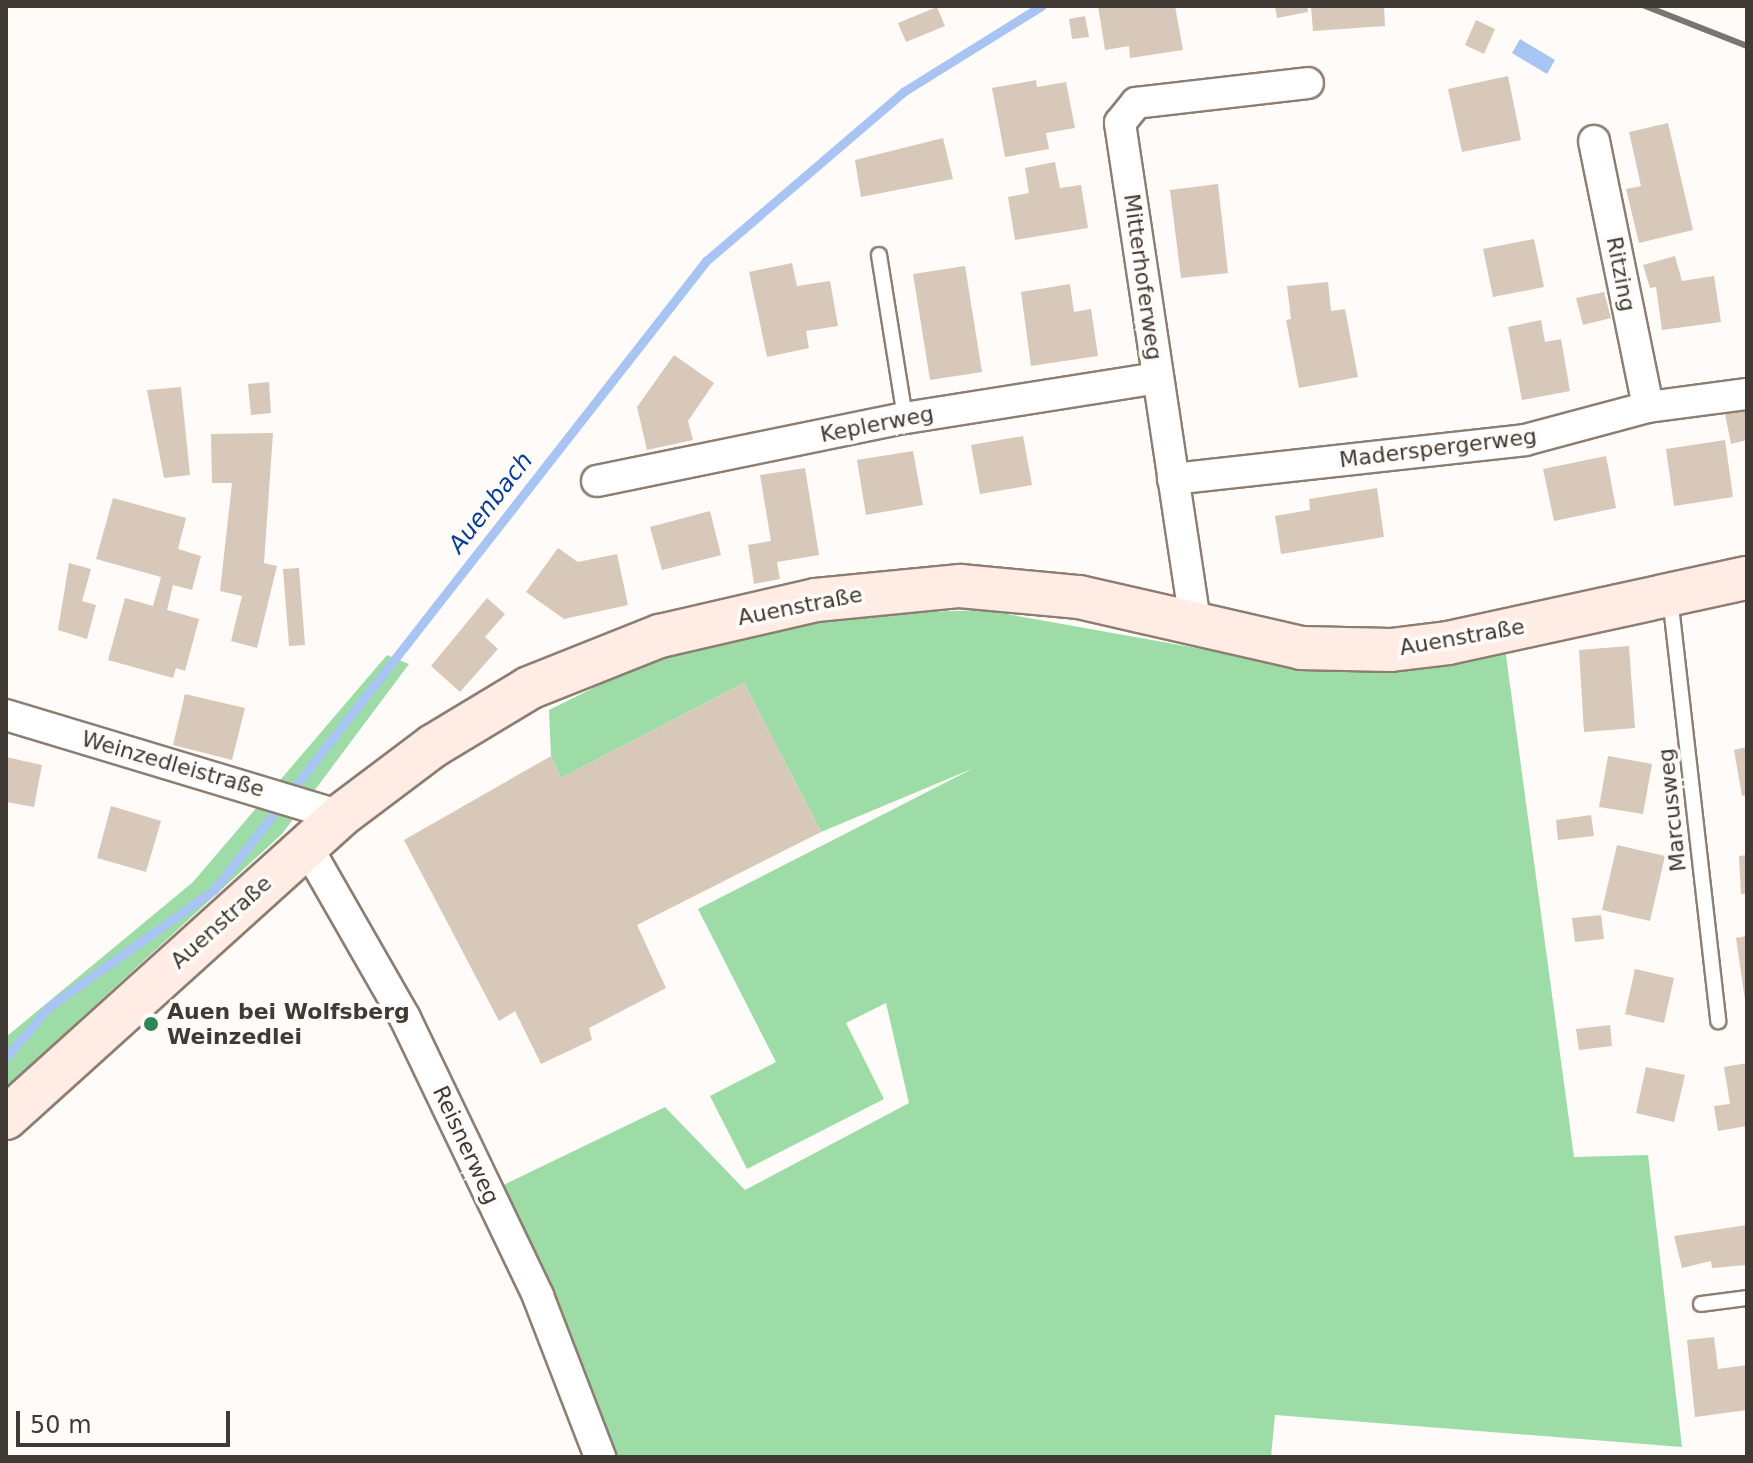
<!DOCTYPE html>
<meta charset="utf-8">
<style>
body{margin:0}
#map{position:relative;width:1753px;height:1463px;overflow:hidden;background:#fefbf8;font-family:"DejaVu Sans",sans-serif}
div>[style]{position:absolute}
.green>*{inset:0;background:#9ddca7}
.water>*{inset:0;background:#a8c4f3}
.stream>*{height:9px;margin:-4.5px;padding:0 4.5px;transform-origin:4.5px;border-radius:4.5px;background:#a8c4f3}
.building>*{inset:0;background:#d8c8b9}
.roads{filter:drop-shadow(2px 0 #8d7e71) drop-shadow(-2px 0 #8d7e71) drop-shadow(0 2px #8d7e71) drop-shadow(0 -2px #8d7e71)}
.lane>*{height:14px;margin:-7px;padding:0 7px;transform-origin:7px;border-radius:7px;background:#fff}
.street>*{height:30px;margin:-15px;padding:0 15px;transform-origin:15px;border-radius:15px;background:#fff}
.secondary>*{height:42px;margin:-21px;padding:0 21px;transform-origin:21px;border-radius:21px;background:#ffede5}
.rail>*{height:6px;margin:-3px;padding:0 3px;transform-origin:3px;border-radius:3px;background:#7a756f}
.dots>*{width:22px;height:22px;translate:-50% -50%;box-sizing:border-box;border:4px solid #fefbf8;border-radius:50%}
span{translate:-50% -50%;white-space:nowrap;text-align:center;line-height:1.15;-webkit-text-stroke:7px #fefbf8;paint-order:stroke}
.street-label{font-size:22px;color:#413a34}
.poi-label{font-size:22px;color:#413a34;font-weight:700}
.left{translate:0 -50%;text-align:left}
.water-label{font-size:24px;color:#083f95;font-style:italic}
.frame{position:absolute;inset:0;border:8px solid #413a34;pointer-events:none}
.scale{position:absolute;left:16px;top:1411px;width:214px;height:36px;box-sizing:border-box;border:4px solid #413a34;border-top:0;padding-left:10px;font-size:24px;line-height:28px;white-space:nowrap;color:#413a34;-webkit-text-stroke:6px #fefbf8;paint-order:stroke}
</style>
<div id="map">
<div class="green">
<div style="clip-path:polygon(984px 610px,1320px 670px,1505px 648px,1574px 1157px,1648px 1155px,1682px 1447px,1275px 1415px,1271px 1457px,598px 1457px,489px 1192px,665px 1107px,745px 1190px,909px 1103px,886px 1003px,846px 1023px,884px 1099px,747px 1169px,710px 1096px,776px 1062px,698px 909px,974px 768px,821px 832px,744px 683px,561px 778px,551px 756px,549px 710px,734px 618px)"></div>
<div style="clip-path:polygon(387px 655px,409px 664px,282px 834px,6px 1087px,6px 1037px,193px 882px)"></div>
</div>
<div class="water">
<div style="clip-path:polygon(1520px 39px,1555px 60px,1547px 74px,1512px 53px)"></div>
</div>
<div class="stream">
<div style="left:6px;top:1057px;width:67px;rotate:-49.2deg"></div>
<div style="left:50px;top:1006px;width:201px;rotate:-35.3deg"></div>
<div style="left:214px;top:890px;width:799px;rotate:-51.97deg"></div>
<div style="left:706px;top:261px;width:260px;rotate:-40.6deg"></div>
<div style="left:903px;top:92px;width:163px;rotate:-31.9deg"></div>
</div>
<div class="building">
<div style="clip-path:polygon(1098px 6px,1175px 6px,1183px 50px,1130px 58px,1129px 46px,1105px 50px)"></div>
<div style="clip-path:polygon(1275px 6px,1307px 6px,1308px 12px,1277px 18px)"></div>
<div style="clip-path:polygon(1311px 6px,1384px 6px,1385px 26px,1313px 31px)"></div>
<div style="clip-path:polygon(937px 7px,945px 26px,906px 42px,898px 23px)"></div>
<div style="clip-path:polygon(1085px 16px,1089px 37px,1072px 39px,1069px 19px)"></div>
<div style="clip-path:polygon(1476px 20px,1495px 29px,1484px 54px,1465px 45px)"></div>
<div style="clip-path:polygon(1508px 76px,1521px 140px,1462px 152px,1448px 89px)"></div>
<div style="clip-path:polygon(1036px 80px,1037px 87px,1066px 82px,1075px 128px,1046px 133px,1049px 149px,1005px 157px,992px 88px)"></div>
<div style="clip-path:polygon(1668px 123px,1693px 230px,1639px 243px,1626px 189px,1641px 186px,1629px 132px)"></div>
<div style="clip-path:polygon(943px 138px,953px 179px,861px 197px,855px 160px)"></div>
<div style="clip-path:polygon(1055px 162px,1060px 188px,1081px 185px,1088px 228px,1015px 240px,1008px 197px,1029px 193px,1025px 168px)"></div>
<div style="clip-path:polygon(1218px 184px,1228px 273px,1181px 278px,1170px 190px)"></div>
<div style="clip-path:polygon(1534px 239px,1544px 287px,1493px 297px,1483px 249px)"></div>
<div style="clip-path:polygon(1675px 256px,1682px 281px,1714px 276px,1721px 322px,1662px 330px,1656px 287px,1650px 288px,1643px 265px)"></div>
<div style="clip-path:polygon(792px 263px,797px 286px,830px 281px,838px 326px,806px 331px,809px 348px,767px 357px,749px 272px)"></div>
<div style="clip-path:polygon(965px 266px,982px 372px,930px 380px,913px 274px)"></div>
<div style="clip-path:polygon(1328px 282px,1331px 311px,1345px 309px,1358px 377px,1299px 388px,1286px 320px,1291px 319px,1287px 286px)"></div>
<div style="clip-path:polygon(1070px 284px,1074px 312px,1091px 309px,1098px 356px,1031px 366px,1021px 292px)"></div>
<div style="clip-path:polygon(1604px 292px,1611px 318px,1583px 325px,1576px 298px)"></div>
<div style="clip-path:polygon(1541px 320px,1545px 342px,1561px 339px,1570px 391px,1522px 400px,1508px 327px)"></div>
<div style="clip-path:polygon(674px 355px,714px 383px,688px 421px,693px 440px,647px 450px,637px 407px)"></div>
<div style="clip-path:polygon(269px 382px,271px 413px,251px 415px,248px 384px)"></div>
<div style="clip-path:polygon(181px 387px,190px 475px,164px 478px,147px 390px)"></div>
<div style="clip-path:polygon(1746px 410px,1747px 440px,1731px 444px,1725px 414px)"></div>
<div style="clip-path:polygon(273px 433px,264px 563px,277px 566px,257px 648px,231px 641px,242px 596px,220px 591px,232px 483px,212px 483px,211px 434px)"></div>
<div style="clip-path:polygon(1023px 436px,1032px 485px,980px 494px,971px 445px)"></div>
<div style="clip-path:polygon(1725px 440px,1733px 497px,1674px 506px,1666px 449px)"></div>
<div style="clip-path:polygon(913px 451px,923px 505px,866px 515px,857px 460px)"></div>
<div style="clip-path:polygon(1606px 456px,1616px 508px,1554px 521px,1543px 469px)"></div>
<div style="clip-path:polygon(805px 468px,819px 555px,777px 562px,780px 579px,754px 584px,748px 545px,771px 541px,760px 475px)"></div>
<div style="clip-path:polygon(1377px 488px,1384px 537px,1281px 554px,1275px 516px,1310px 510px,1309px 499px)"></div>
<div style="clip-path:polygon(113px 498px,186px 518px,178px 549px,201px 556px,192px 590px,173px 585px,167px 610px,199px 619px,185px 671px,176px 668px,173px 678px,108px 660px,125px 598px,153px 606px,161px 577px,96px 559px)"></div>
<div style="clip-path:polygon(710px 511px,721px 555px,662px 570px,650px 527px)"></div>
<div style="clip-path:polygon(558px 548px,578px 562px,617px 554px,628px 605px,564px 619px,526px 592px)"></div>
<div style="clip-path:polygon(69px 563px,91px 569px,82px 601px,96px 605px,87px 639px,58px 630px)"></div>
<div style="clip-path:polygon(299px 568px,305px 645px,289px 646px,283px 569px)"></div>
<div style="clip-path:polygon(487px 598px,505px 614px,485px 637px,498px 649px,460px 692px,431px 666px)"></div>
<div style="clip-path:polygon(1629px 646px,1635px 728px,1584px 732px,1579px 650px)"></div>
<div style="clip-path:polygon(744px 683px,821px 832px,637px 925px,666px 988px,589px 1028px,592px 1040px,541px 1064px,515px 1011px,499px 1021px,404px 840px,551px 756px,561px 778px)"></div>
<div style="clip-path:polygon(185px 694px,245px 708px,232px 760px,173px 745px)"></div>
<div style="clip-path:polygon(1747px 747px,1747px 795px,1742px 796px,1734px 750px)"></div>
<div style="clip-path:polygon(1608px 756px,1652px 764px,1643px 814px,1599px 807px)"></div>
<div style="clip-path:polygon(6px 757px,42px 765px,34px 807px,6px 802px)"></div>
<div style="clip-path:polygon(111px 806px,161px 821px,146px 872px,97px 858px)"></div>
<div style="clip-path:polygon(1591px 815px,1594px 836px,1558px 840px,1556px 820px)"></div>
<div style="clip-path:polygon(1617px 845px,1665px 856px,1650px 921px,1602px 910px)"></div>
<div style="clip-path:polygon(1747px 855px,1747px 894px,1741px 894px,1739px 856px)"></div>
<div style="clip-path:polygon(1601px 915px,1604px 939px,1575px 942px,1572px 918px)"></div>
<div style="clip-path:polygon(1747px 936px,1747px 1000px,1745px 1000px,1736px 938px)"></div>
<div style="clip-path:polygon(1635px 969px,1674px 978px,1664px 1023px,1625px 1014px)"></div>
<div style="clip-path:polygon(1610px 1025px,1612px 1046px,1579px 1050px,1576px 1029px)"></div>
<div style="clip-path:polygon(1747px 1063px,1747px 1126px,1718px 1131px,1714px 1106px,1730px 1104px,1724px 1067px)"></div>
<div style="clip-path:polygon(1646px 1067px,1685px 1075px,1674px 1122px,1636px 1113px)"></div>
<div style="clip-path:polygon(1747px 1225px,1747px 1265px,1712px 1268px,1711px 1261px,1682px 1268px,1674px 1236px)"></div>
<div style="clip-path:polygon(1714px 1337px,1718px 1369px,1747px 1365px,1747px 1410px,1695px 1417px,1687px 1340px)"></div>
</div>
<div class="roads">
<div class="lane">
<div style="left:879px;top:255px;width:165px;rotate:80.9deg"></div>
<div style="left:1670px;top:597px;width:427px;rotate:83.5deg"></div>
<div style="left:1701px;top:1304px;width:46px;rotate:-7.4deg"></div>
</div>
<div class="street">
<div style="left:1594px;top:141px;width:271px;rotate:78.5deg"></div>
<div style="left:1173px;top:479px;width:354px;rotate:-6.3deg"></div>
<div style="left:1525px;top:440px;width:127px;rotate:-15deg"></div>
<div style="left:1648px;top:407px;width:100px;rotate:-7.5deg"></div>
<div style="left:597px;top:481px;width:314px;rotate:-11.6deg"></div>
<div style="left:905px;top:418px;width:256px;rotate:-9deg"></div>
<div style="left:1196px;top:628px;width:511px;rotate:-98.56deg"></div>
<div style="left:1120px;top:123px;width:26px;rotate:-51deg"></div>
<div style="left:1136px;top:103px;width:173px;rotate:-6.6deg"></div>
<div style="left:6px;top:715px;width:349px;rotate:16.8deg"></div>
<div style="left:306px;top:845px;width:199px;rotate:60.2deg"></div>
<div style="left:405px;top:1018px;width:308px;rotate:64.4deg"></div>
<div style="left:538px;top:1296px;width:173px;rotate:68.9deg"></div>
</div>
<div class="secondary">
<div style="left:6px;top:1118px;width:450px;rotate:-42.1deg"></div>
<div style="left:340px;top:816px;width:116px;rotate:-37deg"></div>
<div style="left:433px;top:746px;width:112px;rotate:-31.1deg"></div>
<div style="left:529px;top:688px;width:141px;rotate:-21.7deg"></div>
<div style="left:660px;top:636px;width:160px;rotate:-13deg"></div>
<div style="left:816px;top:600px;width:145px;rotate:-5.6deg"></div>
<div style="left:960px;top:586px;width:120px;rotate:5.3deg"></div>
<div style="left:1079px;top:597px;width:228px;rotate:12.9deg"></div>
<div style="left:1301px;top:648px;width:90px;rotate:1.3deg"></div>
<div style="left:1391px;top:650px;width:57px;rotate:-7deg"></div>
<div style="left:1448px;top:643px;width:306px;rotate:-12.3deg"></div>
</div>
</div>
<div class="rail">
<div style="left:1645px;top:6px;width:110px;rotate:21.4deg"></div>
</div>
<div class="dots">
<div style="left:151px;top:1024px;background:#2f8559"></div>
</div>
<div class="street-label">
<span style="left:1621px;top:274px;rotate:79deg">Ritzing</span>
<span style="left:1143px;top:277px;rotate:82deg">Mitterhoferweg</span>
<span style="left:877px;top:424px;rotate:-11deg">Keplerweg</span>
<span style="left:1438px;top:448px;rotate:-7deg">Maderspergerweg</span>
<span style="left:800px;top:606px;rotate:-11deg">Auenstraße</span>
<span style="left:1462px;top:637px;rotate:-10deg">Auenstraße</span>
<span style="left:173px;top:764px;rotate:16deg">Weinzedleistraße</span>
<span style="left:1672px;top:810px;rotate:-96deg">Marcusweg</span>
<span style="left:221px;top:922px;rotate:-42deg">Auenstraße</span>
<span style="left:466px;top:1145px;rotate:65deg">Reisnerweg</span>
</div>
<div class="poi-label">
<span class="left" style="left:167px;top:1024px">Auen bei Wolfsberg<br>Weinzedlei</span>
</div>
<div class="water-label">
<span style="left:491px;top:503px;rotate:-52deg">Auenbach</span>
</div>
<div class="frame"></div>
<div class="scale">50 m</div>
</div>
